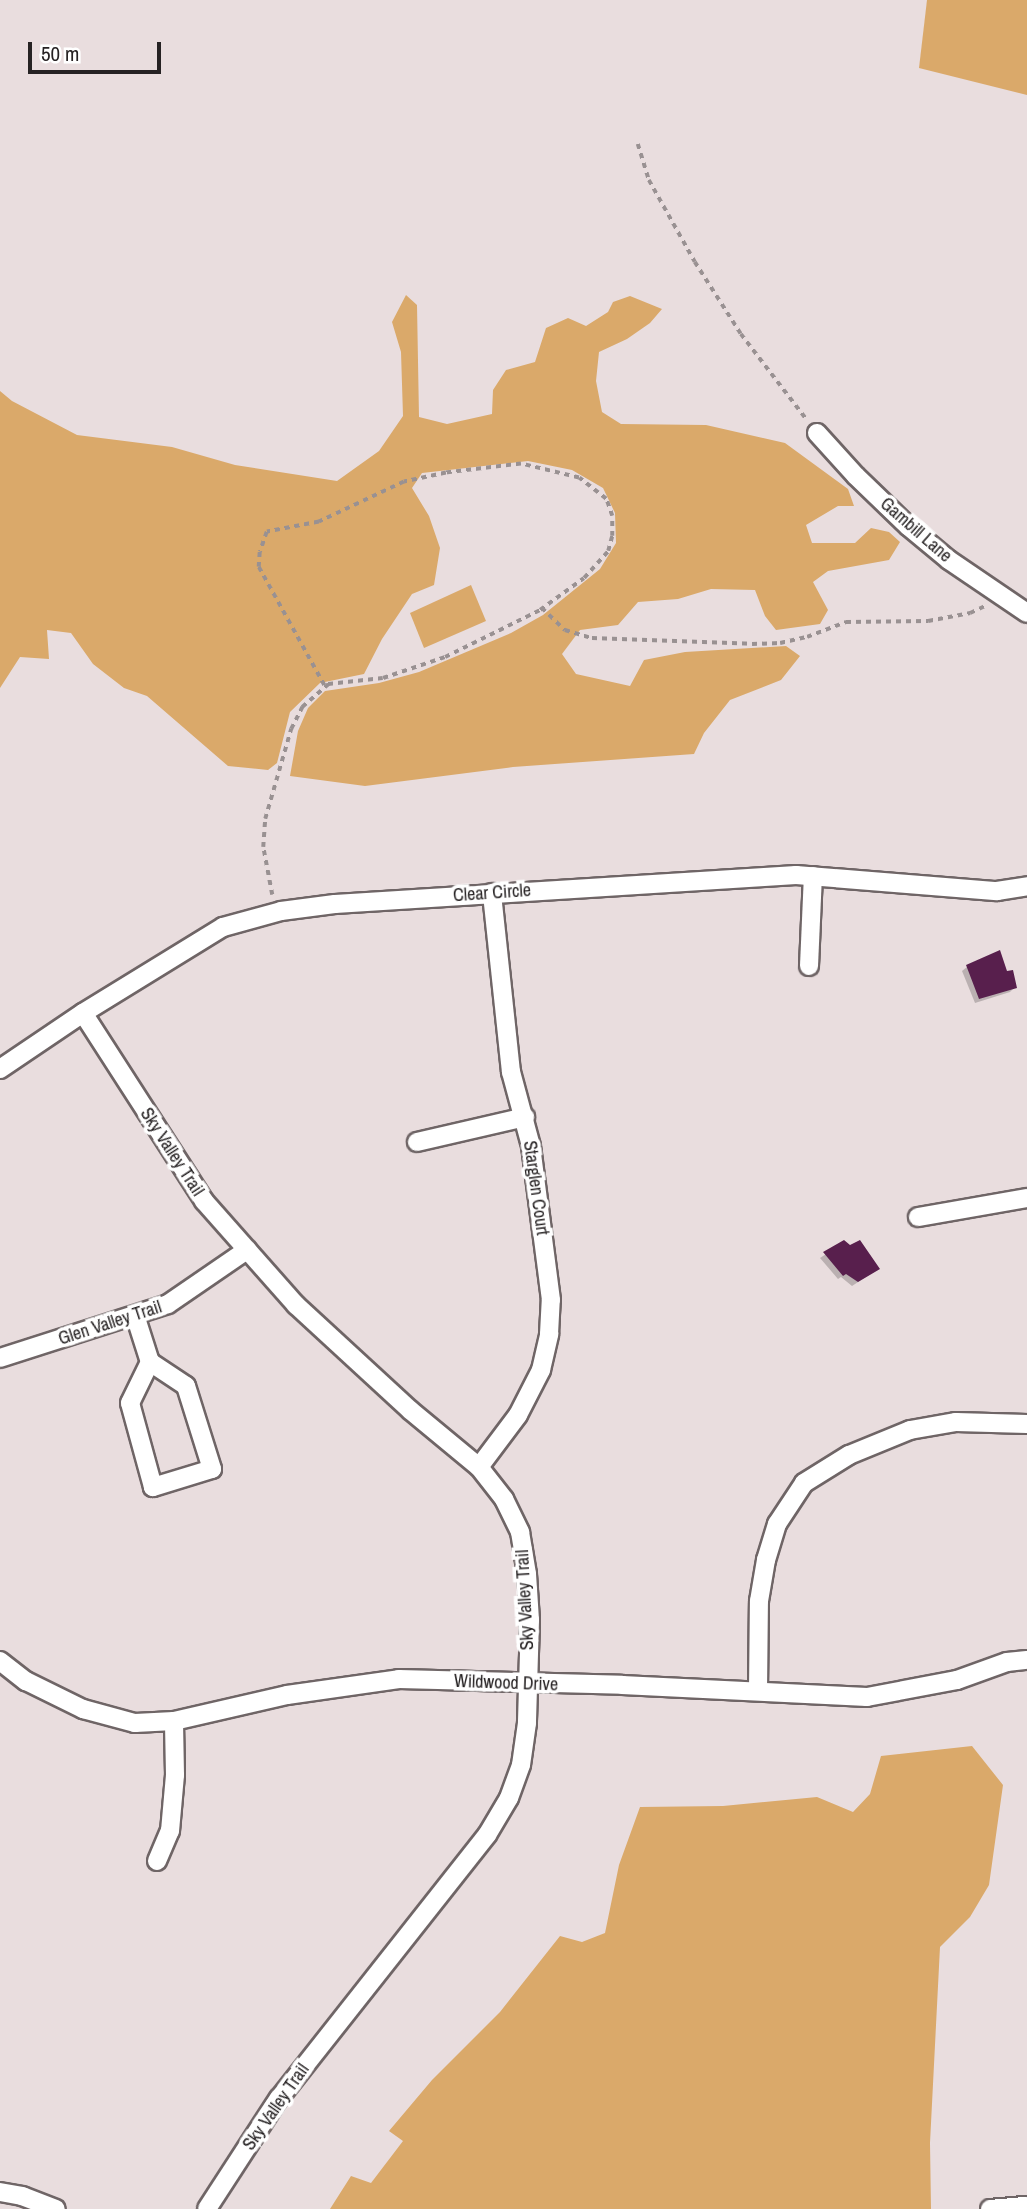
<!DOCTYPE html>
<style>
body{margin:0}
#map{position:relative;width:1027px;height:2209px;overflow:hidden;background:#e9ddde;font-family:"Archivo Narrow",sans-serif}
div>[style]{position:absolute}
.green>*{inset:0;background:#daa96a}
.shadow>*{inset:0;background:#0003}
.building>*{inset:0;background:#581f4d}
.path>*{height:3.5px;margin-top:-1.75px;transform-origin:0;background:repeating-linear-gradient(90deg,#999192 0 5px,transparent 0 10px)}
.roads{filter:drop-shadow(2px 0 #6f6566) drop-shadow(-2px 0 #6f6566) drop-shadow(0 2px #6f6566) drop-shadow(0 -2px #6f6566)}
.minor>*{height:18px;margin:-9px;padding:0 9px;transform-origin:9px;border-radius:9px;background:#fff}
span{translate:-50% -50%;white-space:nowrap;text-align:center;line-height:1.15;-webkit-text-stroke:7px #fff;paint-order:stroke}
.street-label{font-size:18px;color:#262223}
.scale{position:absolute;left:28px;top:42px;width:133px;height:32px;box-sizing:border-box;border:4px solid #262223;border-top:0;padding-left:9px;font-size:21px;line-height:24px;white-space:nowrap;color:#262223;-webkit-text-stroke:5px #fff;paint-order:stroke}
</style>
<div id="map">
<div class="green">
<div style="clip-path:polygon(927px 0,1027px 0,1027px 95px,919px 68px)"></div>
<div style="clip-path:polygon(406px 295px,417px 305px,419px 417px,447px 424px,492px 414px,493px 390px,506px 370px,535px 362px,546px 328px,568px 318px,586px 326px,608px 312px,613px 302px,630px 296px,662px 309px,650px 323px,627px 339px,599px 352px,596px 381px,602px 412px,621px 424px,706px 425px,785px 443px,848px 489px,854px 506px,838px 506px,806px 525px,812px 543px,855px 543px,871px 528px,889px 532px,900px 542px,889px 560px,828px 571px,813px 582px,828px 610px,820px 624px,776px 630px,765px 616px,755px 590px,711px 589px,678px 599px,638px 602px,618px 625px,580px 630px,562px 654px,576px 674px,630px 686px,644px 660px,685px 652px,786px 646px,800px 656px,781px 680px,730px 700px,704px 733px,694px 754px,513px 767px,365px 786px,290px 776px,298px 731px,308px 708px,325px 691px,379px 683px,419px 672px,511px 633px,543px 615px,600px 569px,616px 543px,615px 513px,603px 488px,572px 470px,528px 461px,422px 473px,412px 488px,429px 516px,440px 548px,434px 585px,412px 594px,382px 639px,364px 674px,320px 683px,290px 712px,277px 763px,268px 770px,228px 766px,147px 696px,124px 688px,93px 664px,71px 633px,47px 630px,49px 659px,20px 657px,0 688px,0 391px,12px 401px,77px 435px,172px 447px,235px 465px,337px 481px,379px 451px,403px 416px,401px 352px,392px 322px)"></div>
<div style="clip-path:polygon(471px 585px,486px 621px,424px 648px,410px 613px)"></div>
<div style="clip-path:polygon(972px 1746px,1003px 1785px,989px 1885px,970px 1917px,940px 1947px,930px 2143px,931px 2209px,330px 2209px,351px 2176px,371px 2183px,403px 2141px,389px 2131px,432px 2080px,500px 2012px,560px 1936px,582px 1942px,605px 1933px,619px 1865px,640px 1807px,723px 1806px,817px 1797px,853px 1812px,870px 1794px,881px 1756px)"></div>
</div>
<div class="shadow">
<div style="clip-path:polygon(967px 967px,1006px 973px,1015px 987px,1010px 992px,975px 1003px,962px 971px)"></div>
<div style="clip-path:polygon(844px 1242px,878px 1269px,852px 1286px,841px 1277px,838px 1279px,820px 1258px)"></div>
</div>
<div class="building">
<div style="clip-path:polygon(1000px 950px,1007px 971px,1013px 970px,1017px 988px,979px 999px,966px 965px)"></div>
<div style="clip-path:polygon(844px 1240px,850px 1245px,860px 1240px,880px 1269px,858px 1282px,846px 1274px,843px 1276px,823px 1252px)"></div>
</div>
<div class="path">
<div style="left:638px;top:144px;width:38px;rotate:73deg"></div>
<div style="left:649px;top:180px;width:94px;rotate:60.7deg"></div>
<div style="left:695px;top:262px;width:85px;rotate:57.4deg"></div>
<div style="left:741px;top:334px;width:108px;rotate:52.5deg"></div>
<div style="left:542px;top:608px;width:32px;rotate:44deg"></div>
<div style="left:565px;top:630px;width:28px;rotate:17deg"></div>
<div style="left:592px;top:638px;width:160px;rotate:2.1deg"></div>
<div style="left:752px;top:644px;width:28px;rotate:-2deg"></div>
<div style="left:780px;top:643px;width:28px;rotate:-13deg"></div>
<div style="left:807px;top:637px;width:42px;rotate:-21deg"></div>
<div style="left:846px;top:622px;width:82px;rotate:-0.7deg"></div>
<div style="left:928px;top:621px;width:43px;rotate:-10.8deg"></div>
<div style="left:970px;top:613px;width:17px;rotate:-25deg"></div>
<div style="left:272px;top:895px;width:49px;rotate:-100.6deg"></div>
<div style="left:263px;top:847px;width:28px;rotate:-86deg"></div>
<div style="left:265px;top:819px;width:94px;rotate:-73.9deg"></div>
<div style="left:291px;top:729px;width:25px;rotate:-63deg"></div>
<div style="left:302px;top:707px;width:35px;rotate:-41deg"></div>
<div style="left:328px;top:684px;width:55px;rotate:-6.2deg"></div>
<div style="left:383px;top:678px;width:65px;rotate:-18.7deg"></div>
<div style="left:445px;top:657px;width:106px;rotate:-26.3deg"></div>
<div style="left:540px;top:610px;width:54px;rotate:-36deg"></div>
<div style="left:584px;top:578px;width:36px;rotate:-48deg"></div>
<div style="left:608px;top:551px;width:16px;rotate:-75deg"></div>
<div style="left:612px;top:536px;width:20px;rotate:-90deg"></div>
<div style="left:612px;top:516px;width:18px;rotate:-109deg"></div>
<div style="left:606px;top:499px;width:34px;rotate:-142deg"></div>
<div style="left:579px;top:478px;width:60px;rotate:-166.4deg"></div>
<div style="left:521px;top:464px;width:76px;rotate:173.2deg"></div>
<div style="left:446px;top:473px;width:43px;rotate:167.9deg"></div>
<div style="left:404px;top:482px;width:94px;rotate:154.8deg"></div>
<div style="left:319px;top:522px;width:53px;rotate:169.1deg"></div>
<div style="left:267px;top:532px;width:21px;rotate:109deg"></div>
<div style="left:260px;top:552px;width:15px;rotate:94deg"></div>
<div style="left:259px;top:567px;width:136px;rotate:61deg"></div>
</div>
<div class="roads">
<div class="minor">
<div style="left:817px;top:433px;width:58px;rotate:47.8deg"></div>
<div style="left:856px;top:476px;width:72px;rotate:43.9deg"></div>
<div style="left:908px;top:526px;width:53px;rotate:39.7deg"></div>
<div style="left:949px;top:560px;width:94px;rotate:34.2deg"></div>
<div style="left:809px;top:966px;width:90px;rotate:-87.5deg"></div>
<div style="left:83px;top:1013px;width:224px;rotate:57.2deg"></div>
<div style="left:204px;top:1201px;width:139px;rotate:48.5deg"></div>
<div style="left:296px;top:1305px;width:155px;rotate:42.6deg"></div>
<div style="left:410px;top:1410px;width:89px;rotate:39.6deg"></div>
<div style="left:479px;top:1467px;width:41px;rotate:52deg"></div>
<div style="left:504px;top:1499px;width:37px;rotate:64deg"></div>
<div style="left:520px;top:1532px;width:43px;rotate:80.5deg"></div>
<div style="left:527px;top:1574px;width:46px;rotate:86.3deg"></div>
<div style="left:530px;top:1620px;width:103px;rotate:91.7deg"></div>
<div style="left:527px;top:1723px;width:42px;rotate:98.1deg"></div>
<div style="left:521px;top:1765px;width:35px;rotate:110deg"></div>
<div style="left:509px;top:1798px;width:43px;rotate:120.7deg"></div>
<div style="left:487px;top:1835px;width:335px;rotate:128.3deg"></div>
<div style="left:279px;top:2098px;width:132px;rotate:123deg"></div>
<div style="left:0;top:1069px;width:100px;rotate:-34deg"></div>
<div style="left:83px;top:1013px;width:164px;rotate:-31.6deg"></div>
<div style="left:223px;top:927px;width:60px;rotate:-15.4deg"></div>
<div style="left:281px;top:911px;width:54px;rotate:-7.4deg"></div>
<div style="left:335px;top:904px;width:462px;rotate:-3.6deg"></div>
<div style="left:796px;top:875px;width:202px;rotate:4.6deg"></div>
<div style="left:997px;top:891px;width:30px;rotate:-9deg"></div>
<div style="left:417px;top:1142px;width:111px;rotate:-13deg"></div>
<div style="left:918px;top:1217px;width:111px;rotate:-9.9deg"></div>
<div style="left:135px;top:1315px;width:49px;rotate:72.3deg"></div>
<div style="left:150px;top:1362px;width:43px;rotate:33.7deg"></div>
<div style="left:186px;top:1386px;width:87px;rotate:72.6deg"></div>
<div style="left:212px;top:1469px;width:62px;rotate:163deg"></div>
<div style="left:153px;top:1487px;width:87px;rotate:-105.3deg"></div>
<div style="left:130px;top:1403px;width:46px;rotate:-64deg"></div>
<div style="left:0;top:1358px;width:176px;rotate:-17.8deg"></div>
<div style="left:168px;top:1304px;width:96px;rotate:-34.4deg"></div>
<div style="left:479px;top:1467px;width:65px;rotate:-53.1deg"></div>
<div style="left:518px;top:1415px;width:51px;rotate:-62.9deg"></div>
<div style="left:541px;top:1370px;width:37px;rotate:-77deg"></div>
<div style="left:549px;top:1334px;width:34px;rotate:-87deg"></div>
<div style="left:551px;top:1300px;width:155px;rotate:-97.4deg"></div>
<div style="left:531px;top:1146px;width:77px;rotate:-105.1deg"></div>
<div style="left:511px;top:1072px;width:180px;rotate:-96.1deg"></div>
<div style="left:0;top:1661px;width:33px;rotate:38deg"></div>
<div style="left:26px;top:1681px;width:64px;rotate:26.2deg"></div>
<div style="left:83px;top:1709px;width:54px;rotate:15.1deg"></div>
<div style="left:135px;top:1723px;width:39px;rotate:-3deg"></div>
<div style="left:174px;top:1721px;width:116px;rotate:-13deg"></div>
<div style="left:287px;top:1695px;width:113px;rotate:-8.1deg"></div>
<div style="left:399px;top:1679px;width:223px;rotate:1.5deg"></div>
<div style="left:622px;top:1685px;width:245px;rotate:2.8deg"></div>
<div style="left:867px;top:1697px;width:92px;rotate:-10.7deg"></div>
<div style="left:957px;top:1680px;width:53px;rotate:-19.8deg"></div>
<div style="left:1007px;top:1662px;width:20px;rotate:-6deg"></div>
<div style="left:758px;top:1691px;width:90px;rotate:-89.4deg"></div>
<div style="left:759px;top:1601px;width:42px;rotate:-80.3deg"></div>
<div style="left:766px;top:1560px;width:38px;rotate:-73deg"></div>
<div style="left:777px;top:1524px;width:49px;rotate:-56.6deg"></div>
<div style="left:804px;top:1483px;width:53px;rotate:-31.9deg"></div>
<div style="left:849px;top:1455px;width:66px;rotate:-22.3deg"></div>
<div style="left:910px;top:1430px;width:47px;rotate:-9.9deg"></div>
<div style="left:956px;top:1422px;width:71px;rotate:1.6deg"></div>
<div style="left:157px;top:1861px;width:33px;rotate:-67deg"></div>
<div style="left:170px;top:1831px;width:56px;rotate:-84.9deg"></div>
<div style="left:175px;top:1775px;width:54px;rotate:-91.1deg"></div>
<div style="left:0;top:2192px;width:22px;rotate:10deg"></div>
<div style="left:22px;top:2196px;width:36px;rotate:21deg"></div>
<div style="left:990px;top:2209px;width:37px;rotate:-5deg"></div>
</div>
</div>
<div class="street-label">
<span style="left:916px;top:530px;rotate:41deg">Gambill Lane</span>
<span style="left:492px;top:893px;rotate:-4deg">Clear Circle</span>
<span style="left:172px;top:1152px;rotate:57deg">Sky Valley Trail</span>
<span style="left:536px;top:1188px;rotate:82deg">Starglen Court</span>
<span style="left:110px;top:1323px;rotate:-18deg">Glen Valley Trail</span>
<span style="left:525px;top:1600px;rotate:-93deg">Sky Valley Trail</span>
<span style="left:506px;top:1683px;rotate:2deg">Wildwood Drive</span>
<span style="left:276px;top:2107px;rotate:-55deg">Sky Valley Trail</span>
</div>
<div class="scale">50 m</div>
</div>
